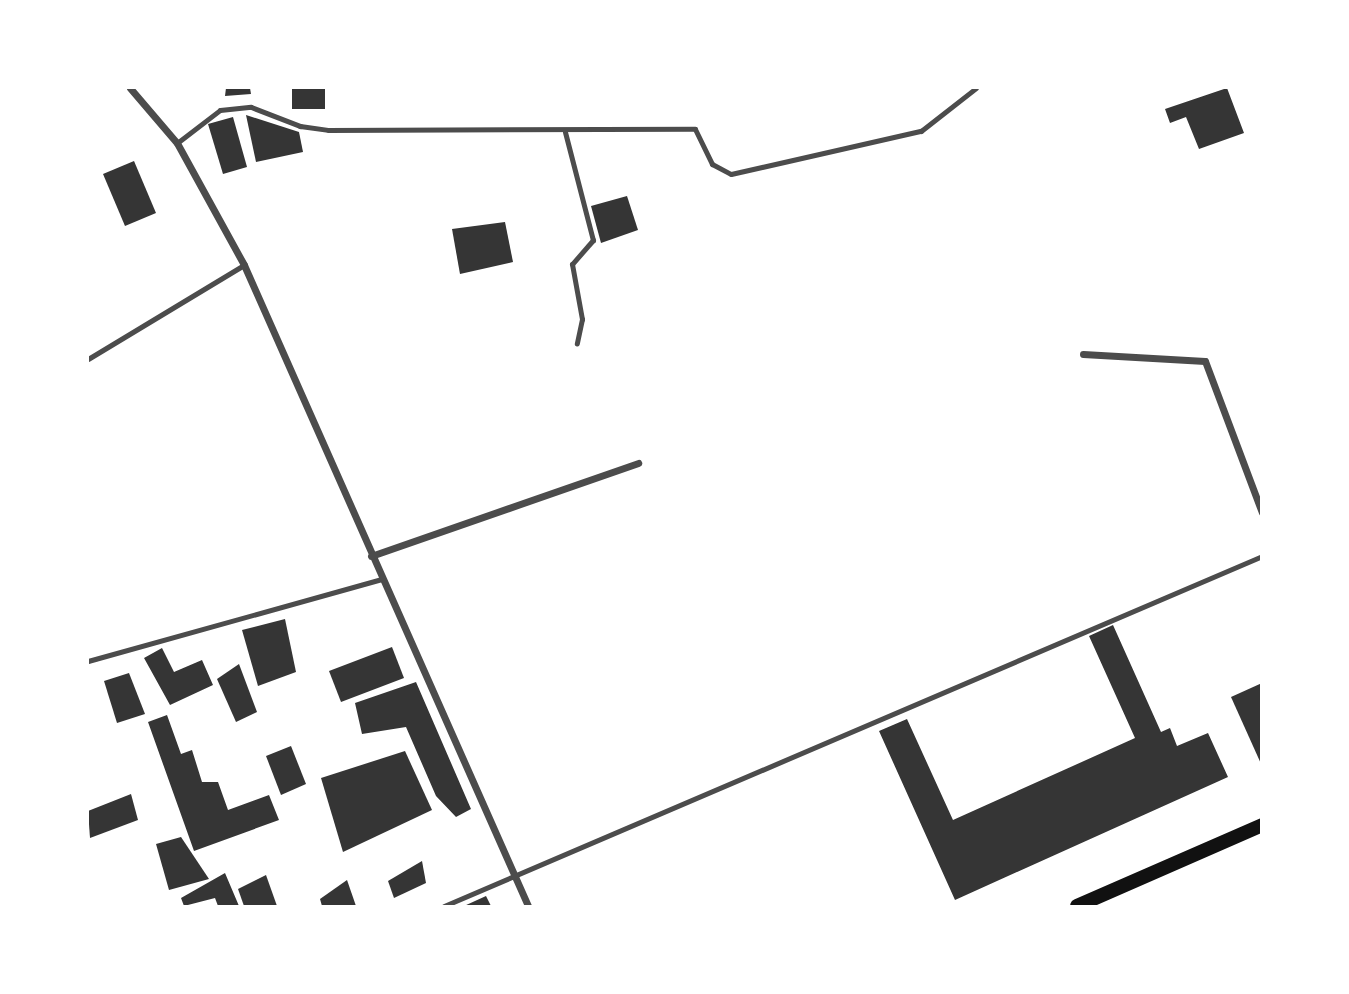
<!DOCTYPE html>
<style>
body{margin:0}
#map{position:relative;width:1349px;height:994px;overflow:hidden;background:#fff;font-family:Cabin,sans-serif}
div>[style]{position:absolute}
.building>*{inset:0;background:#353535}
.service>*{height:5px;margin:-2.5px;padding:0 2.5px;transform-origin:2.5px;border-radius:2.5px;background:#4c4c4c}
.minor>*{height:7px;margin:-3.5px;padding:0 3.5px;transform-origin:3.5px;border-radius:3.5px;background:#4c4c4c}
.secondary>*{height:14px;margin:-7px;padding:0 7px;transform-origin:7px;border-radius:7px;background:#111}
span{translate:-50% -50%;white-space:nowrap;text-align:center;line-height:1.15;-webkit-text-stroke:7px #fff;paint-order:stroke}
.frame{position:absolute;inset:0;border:89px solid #fff;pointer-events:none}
</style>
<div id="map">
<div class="building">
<div style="clip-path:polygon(226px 88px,250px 88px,251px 94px,225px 96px)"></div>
<div style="clip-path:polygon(292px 88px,325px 88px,325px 109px,292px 109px)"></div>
<div style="clip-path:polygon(1227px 88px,1244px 133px,1199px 149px,1186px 117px,1170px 123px,1165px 109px)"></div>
<div style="clip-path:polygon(246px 115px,299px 132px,303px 152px,256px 162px)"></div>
<div style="clip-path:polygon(233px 117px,247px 167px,223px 174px,208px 124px)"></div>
<div style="clip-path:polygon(134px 161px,156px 213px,125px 226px,103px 174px)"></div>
<div style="clip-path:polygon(627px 196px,638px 230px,601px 243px,591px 206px)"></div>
<div style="clip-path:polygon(505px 222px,513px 262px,460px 274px,452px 229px)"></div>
<div style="clip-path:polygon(285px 619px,296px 672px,258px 686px,242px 630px)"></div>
<div style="clip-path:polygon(1113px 625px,1161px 732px,1170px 728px,1177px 746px,1208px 733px,1228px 777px,955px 900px,879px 731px,907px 719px,953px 820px,1135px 738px,1089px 636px)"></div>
<div style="clip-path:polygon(392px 647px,404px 678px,341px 702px,329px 671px)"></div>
<div style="clip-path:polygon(162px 648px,174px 672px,202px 660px,213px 685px,170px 705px,144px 658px)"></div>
<div style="clip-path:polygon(239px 664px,257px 712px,236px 722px,217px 679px)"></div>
<div style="clip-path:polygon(129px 673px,145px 714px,117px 723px,104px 681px)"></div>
<div style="clip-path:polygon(416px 682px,471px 809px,456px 817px,436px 796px,406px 727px,362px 734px,355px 703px)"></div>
<div style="clip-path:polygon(1262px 683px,1262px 766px,1231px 697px)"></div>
<div style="clip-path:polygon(167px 715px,181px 754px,192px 750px,202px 782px,218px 782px,228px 810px,269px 795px,279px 820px,194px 851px,148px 722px)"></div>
<div style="clip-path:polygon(291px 746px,306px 784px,281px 795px,266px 756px)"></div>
<div style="clip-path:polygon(405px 751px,432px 810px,343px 852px,321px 778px)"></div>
<div style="clip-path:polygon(131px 794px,138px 820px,90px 838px,88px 811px)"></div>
<div style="clip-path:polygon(181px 837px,209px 879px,169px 890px,156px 844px)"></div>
<div style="clip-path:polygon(422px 861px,426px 883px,394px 898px,388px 881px)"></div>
<div style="clip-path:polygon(225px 873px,239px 906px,218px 906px,215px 898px,184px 906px,181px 898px)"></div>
<div style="clip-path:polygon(266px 875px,277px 906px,244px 906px,238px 889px)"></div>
<div style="clip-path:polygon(347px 880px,356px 906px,322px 906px,320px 899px)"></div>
<div style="clip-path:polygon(486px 896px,491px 906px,464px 906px)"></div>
</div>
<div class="service">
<div style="left:565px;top:132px;width:112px;rotate:75.5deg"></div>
<div style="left:593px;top:240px;width:32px;rotate:131deg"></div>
<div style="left:572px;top:264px;width:56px;rotate:79.7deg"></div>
<div style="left:582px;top:319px;width:25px;rotate:102deg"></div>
<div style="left:177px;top:143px;width:54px;rotate:-37.5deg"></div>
<div style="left:220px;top:110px;width:31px;rotate:-6deg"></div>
<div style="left:251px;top:107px;width:53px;rotate:21.2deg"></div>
<div style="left:300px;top:126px;width:28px;rotate:8deg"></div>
<div style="left:328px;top:130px;width:367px;rotate:-0.2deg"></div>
<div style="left:695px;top:129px;width:39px;rotate:64deg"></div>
<div style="left:712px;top:164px;width:21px;rotate:28deg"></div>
<div style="left:731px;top:174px;width:195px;rotate:-12.8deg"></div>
<div style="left:921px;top:131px;width:70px;rotate:-38deg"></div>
<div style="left:88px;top:359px;width:182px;rotate:-31.1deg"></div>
<div style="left:88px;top:661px;width:304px;rotate:-15.6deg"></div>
<div style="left:444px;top:906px;width:890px;rotate:-23.16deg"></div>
</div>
<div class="minor">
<div style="left:130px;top:88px;width:72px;rotate:49.5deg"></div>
<div style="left:177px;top:143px;width:139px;rotate:61.2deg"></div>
<div style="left:244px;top:265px;width:701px;rotate:66.1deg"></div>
<div style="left:1083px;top:354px;width:122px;rotate:3.3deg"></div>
<div style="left:1205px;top:361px;width:162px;rotate:69.4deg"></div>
<div style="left:371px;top:556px;width:283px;rotate:-19.2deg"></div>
</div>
<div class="secondary">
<div style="left:1077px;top:906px;width:202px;rotate:-23.6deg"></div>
</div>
<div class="frame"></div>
</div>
